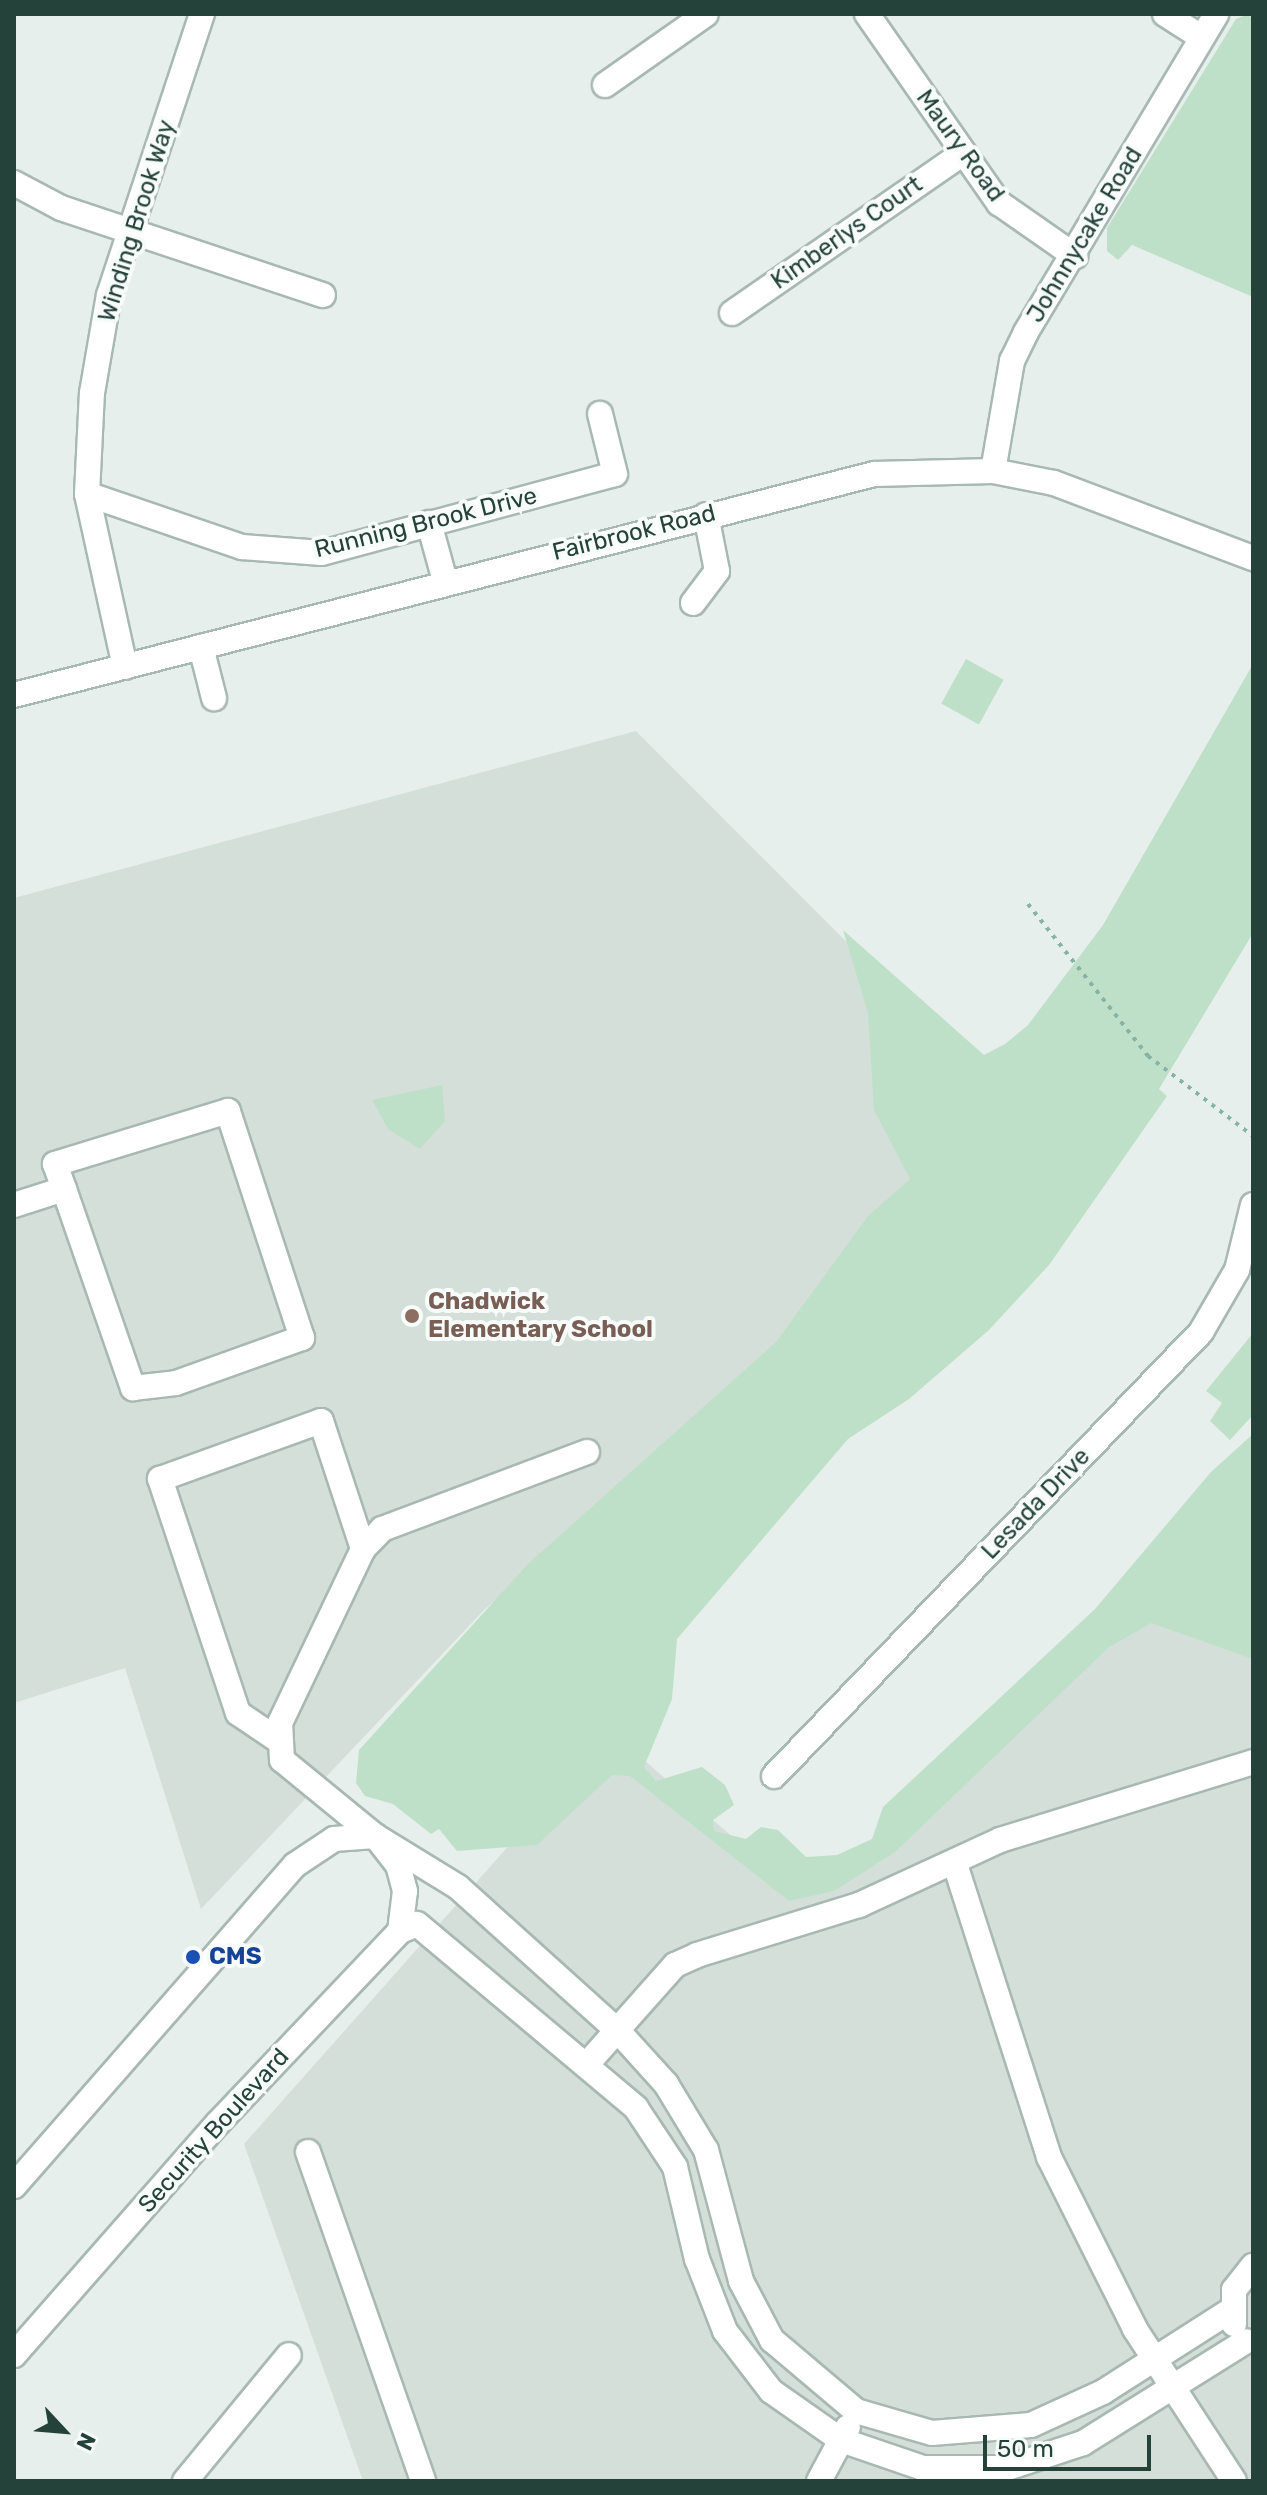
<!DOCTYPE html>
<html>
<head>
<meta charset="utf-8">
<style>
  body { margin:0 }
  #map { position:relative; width:1267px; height:2495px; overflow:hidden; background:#e6efeb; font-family:Rubik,sans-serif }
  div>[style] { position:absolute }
  .built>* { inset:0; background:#d4dfda }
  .green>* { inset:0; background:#bfe0c8; transform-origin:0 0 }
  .path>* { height:4px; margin-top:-2px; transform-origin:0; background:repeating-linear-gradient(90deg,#86b3a5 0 4px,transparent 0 10px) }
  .roads { filter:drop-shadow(2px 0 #a8b8b2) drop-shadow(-2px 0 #a8b8b2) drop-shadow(0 2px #a8b8b2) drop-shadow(0 -2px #a8b8b2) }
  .minor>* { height:24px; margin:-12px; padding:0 12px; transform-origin:12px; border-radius:12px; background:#fff }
  .dots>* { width:22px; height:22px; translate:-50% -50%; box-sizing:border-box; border:4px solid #f7fbf9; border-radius:50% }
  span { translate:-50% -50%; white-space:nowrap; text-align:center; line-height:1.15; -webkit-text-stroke:8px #f7fbf9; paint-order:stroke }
  .street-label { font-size:24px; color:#24423a }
  .education-label { font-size:24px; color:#785e54; font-weight:700 }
  .left { translate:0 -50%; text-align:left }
  .transit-label { font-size:24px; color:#164399; font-weight:700 }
  .frame { position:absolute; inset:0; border:16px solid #24423a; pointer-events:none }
  .north { position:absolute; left:24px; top:2391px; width:80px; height:80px; -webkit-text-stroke:6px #f7fbf9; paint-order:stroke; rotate:116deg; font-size:22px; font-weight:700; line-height:32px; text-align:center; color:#24423a }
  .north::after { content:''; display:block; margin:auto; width:28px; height:36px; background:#24423a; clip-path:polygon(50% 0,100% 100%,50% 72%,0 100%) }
  .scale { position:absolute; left:983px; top:2435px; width:168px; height:36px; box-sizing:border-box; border:4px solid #24423a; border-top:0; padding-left:10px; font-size:24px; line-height:28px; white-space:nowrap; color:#24423a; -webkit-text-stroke:6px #f7fbf9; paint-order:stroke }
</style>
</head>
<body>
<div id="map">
  <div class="built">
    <div style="clip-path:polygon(636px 731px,997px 1093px,751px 1383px,484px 1610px,201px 1909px,125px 1668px,14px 1703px,14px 898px)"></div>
    <div style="clip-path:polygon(1253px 1461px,1253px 2481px,363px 2481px,244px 2144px,599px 1744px,622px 1741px,787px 1884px,866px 1860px)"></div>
  </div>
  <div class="green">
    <div style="clip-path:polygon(1249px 14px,1253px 22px,1253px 297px,1132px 245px,1118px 260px,1107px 251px,1107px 228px,1236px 19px)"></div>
    <div style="left:966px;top:659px;width:43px;height:51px;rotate:29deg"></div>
    <div style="clip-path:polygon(1253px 664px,1253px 933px,1159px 1089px,1167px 1096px,1049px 1265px,989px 1330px,909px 1399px,848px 1439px,677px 1639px,672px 1699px,644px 1767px,656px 1781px,702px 1767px,725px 1785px,734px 1805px,713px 1820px,714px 1831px,746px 1839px,761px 1827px,778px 1830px,806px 1857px,837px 1855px,872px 1839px,883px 1807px,1095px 1609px,1211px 1472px,1253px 1434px,1253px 1659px,1151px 1623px,1108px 1648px,895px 1852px,834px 1891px,789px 1901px,630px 1776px,612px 1775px,537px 1845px,457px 1851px,439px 1829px,431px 1834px,393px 1804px,365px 1796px,356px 1783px,359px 1750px,528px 1564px,776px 1342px,868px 1216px,910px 1179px,874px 1110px,868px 1013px,843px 930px,984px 1055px,1005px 1044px,1028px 1025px,1103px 925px)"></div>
    <div style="clip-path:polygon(442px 1085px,445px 1121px,420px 1149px,388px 1129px,372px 1100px)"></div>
    <div style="clip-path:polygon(1253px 1333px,1253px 1415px,1230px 1440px,1210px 1421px,1222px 1403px,1206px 1391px)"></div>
  </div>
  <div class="path">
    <div style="left:1028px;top:904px;width:194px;rotate:51.7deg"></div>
    <div style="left:1148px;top:1056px;width:132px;rotate:37.3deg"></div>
  </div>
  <div class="roads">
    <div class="minor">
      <div style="left:867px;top:14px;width:231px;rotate:55.1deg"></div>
      <div style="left:999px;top:203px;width:93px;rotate:34.9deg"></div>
      <div style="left:1165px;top:14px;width:43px;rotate:32.6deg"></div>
      <div style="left:605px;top:85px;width:123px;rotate:-35.1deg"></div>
      <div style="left:14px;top:183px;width:53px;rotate:28deg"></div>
      <div style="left:61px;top:208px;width:276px;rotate:18.4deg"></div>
      <div style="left:732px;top:313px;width:280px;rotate:-34.7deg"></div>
      <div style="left:993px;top:471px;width:112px;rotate:-80.2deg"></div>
      <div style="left:1012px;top:361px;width:32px;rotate:-64deg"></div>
      <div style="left:1026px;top:332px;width:370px;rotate:-59.1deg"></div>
      <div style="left:87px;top:494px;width:164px;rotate:18.9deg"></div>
      <div style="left:242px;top:547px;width:80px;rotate:4.3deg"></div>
      <div style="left:322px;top:553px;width:303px;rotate:-15.1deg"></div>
      <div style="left:615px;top:474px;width:62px;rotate:-104deg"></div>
      <div style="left:429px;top:523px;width:60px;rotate:74.6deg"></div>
      <div style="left:693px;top:603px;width:40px;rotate:-53deg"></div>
      <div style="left:717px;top:571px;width:57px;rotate:-101.1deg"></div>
      <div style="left:201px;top:647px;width:53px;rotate:75.7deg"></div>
      <div style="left:125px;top:667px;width:177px;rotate:-102.4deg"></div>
      <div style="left:87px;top:494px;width:101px;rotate:-87.2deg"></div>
      <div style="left:92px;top:393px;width:99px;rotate:-80.2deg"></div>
      <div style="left:109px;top:295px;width:296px;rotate:-71.7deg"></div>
      <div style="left:14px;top:695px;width:888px;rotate:-14.41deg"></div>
      <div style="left:874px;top:474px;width:119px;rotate:-1.4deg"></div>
      <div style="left:993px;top:471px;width:62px;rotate:11.1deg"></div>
      <div style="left:1054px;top:483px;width:213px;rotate:20.7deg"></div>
      <div style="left:14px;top:1205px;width:52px;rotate:-17.7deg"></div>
      <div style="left:64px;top:1189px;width:211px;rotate:70.9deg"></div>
      <div style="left:133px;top:1388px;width:43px;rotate:-6.6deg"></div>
      <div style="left:176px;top:1383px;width:134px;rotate:-19.7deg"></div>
      <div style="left:302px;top:1338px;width:239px;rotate:-108.1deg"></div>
      <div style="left:228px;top:1111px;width:181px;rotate:163deg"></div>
      <div style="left:55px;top:1164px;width:27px;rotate:70deg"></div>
      <div style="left:278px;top:1740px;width:48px;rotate:-146deg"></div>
      <div style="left:238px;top:1713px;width:247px;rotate:-108.4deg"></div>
      <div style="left:160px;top:1479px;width:171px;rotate:-19.8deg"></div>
      <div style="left:321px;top:1421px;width:135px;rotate:71.8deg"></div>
      <div style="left:774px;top:1776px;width:616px;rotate:-46.12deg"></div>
      <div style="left:1201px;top:1332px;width:72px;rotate:-59.9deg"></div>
      <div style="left:1237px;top:1270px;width:67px;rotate:-76.2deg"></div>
      <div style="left:955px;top:1864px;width:308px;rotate:72.2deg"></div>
      <div style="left:1049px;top:2157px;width:192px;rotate:63.4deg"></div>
      <div style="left:1135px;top:2329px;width:181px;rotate:56.9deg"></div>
      <div style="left:400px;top:1931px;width:40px;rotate:-82.9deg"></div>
      <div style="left:405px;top:1891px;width:27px;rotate:-105deg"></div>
      <div style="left:398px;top:1865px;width:37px;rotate:-128deg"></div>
      <div style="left:375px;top:1836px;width:120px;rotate:-140.7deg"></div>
      <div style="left:282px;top:1760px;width:37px;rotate:-93deg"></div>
      <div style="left:280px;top:1723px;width:193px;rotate:-64.5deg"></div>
      <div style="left:363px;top:1549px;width:28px;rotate:-46deg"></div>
      <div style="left:382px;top:1529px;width:219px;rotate:-20.6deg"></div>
      <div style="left:588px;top:2063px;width:131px;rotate:-48.4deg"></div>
      <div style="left:675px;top:1965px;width:24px;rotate:-24deg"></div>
      <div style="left:697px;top:1955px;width:170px;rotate:-17.2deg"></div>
      <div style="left:859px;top:1905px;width:155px;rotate:-24.7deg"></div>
      <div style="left:1000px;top:1840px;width:265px;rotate:-17.1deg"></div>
      <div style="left:308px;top:2152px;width:349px;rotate:70.7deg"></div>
      <div style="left:14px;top:2186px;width:427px;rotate:-48.8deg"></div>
      <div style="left:295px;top:1865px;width:47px;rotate:-33.7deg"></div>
      <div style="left:334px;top:1839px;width:41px;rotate:-4.2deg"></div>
      <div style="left:375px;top:1836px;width:97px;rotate:31.6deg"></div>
      <div style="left:458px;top:1887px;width:215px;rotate:42deg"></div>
      <div style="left:618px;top:2031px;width:72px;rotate:47.8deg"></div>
      <div style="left:666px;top:2084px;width:77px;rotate:58.8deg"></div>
      <div style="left:706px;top:2150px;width:136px;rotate:75deg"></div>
      <div style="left:741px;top:2281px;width:67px;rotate:62.3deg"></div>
      <div style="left:772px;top:2340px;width:110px;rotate:40.2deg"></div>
      <div style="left:856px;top:2411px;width:79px;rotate:16.1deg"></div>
      <div style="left:932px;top:2433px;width:99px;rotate:-4.6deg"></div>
      <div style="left:1031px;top:2425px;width:79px;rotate:-24.6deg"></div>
      <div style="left:1103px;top:2392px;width:152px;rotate:-32.6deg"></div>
      <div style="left:1234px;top:2324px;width:34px;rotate:-90deg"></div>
      <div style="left:1234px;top:2290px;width:31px;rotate:-52deg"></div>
      <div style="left:14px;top:2355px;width:309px;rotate:-48.7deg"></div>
      <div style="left:218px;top:2123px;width:265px;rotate:-46.5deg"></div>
      <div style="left:400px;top:1931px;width:18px;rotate:-22deg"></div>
      <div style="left:417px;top:1924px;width:286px;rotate:40deg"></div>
      <div style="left:636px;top:2108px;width:71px;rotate:56.5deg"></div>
      <div style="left:675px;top:2167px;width:95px;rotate:76.6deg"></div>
      <div style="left:697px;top:2259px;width:77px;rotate:68.7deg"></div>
      <div style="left:725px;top:2331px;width:76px;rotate:52.5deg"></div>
      <div style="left:771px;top:2391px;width:85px;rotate:35deg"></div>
      <div style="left:841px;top:2440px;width:87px;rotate:18.9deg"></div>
      <div style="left:923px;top:2468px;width:84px"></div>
      <div style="left:1007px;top:2468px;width:80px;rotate:-18.2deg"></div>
      <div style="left:1083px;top:2443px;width:192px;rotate:-32deg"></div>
      <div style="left:185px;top:2481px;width:163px;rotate:-50.5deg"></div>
      <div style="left:819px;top:2481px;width:61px;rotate:-61.8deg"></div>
    </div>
  </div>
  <div class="dots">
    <div style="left:412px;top:1316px;background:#8d6e63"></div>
    <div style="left:193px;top:1957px;background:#1a4fb4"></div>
  </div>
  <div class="street-label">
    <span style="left:960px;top:146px;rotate:54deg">Maury Road</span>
    <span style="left:137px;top:221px;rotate:-73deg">Winding Brook Way</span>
    <span style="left:847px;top:233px;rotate:-35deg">Kimberlys Court</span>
    <span style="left:1085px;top:235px;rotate:-59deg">Johnnycake Road</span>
    <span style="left:426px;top:523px;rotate:-14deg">Running Brook Drive</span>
    <span style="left:634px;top:533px;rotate:-14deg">Fairbrook Road</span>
    <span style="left:1036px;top:1504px;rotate:-46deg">Lesada Drive</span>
    <span style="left:214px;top:2131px;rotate:-48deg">Security Boulevard</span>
  </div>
  <div class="education-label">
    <span class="left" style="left:428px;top:1316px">Chadwick<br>Elementary School</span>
  </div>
  <div class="transit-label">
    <span class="left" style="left:209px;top:1957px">CMS</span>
  </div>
  <div class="frame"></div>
  <div class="north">N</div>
  <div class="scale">50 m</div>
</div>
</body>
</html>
